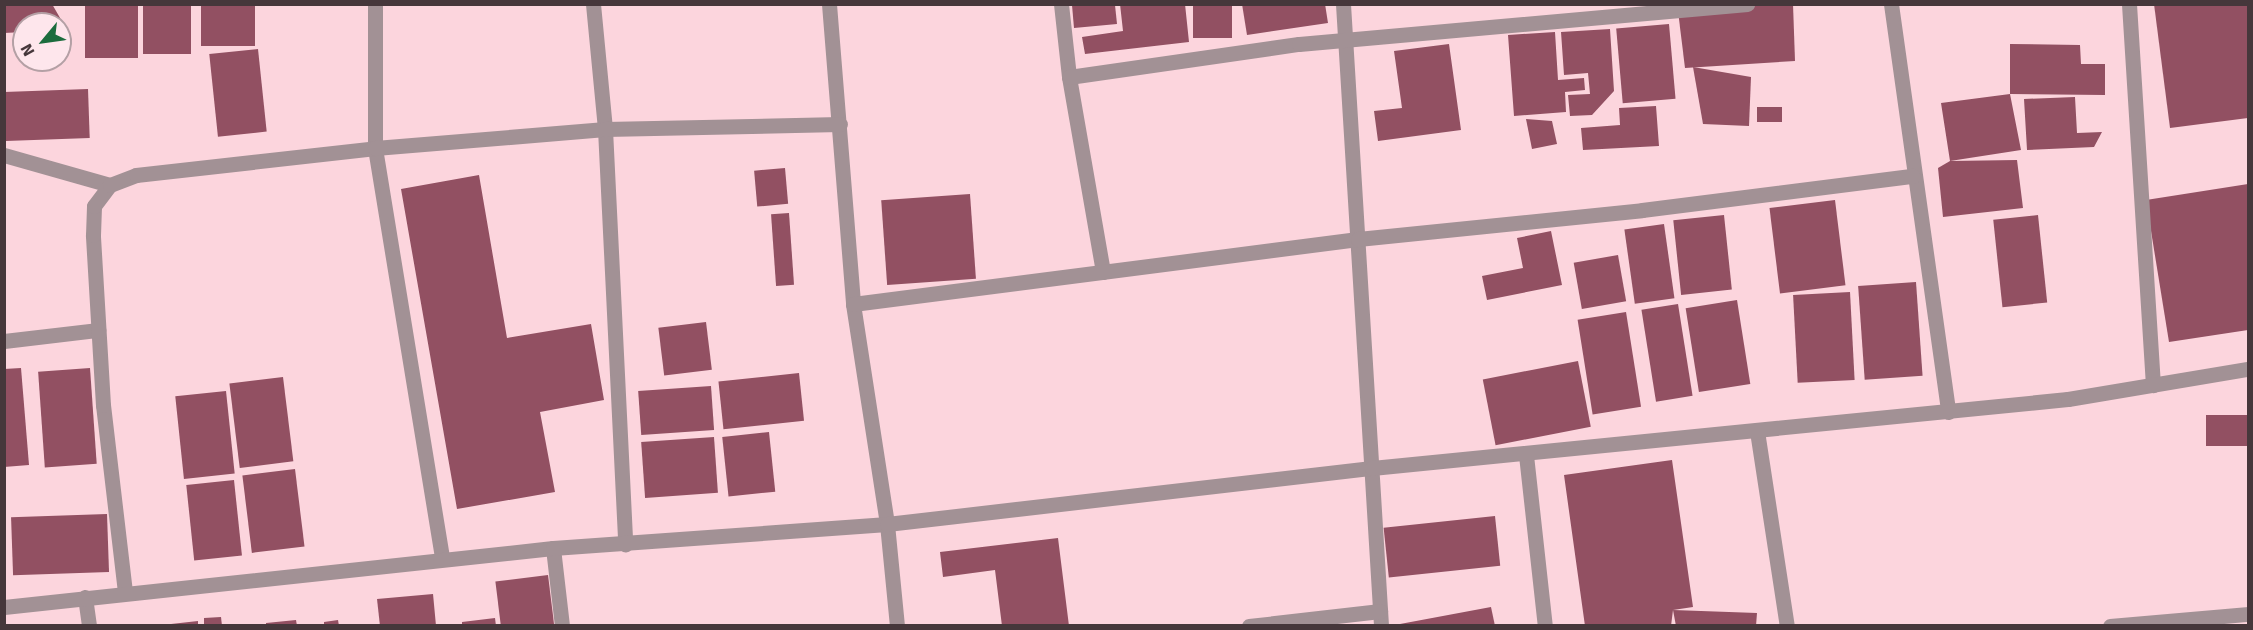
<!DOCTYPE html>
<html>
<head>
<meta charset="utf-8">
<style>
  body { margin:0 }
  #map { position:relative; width:2253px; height:630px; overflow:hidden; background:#fcd5dd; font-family:Signika,sans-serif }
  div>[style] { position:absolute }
  .building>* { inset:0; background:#925062; transform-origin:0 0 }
  .minor>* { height:15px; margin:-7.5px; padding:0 7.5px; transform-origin:7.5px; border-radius:7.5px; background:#a29195 }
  span { translate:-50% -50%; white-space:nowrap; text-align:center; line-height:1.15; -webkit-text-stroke:6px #fee6ec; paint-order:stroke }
  .frame { position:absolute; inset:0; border:6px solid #46373b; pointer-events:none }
  .north { position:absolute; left:12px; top:12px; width:60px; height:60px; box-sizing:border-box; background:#fee6ec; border:2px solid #b4a0a5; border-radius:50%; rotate:241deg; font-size:16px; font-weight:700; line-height:24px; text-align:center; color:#46373b }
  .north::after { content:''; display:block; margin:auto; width:21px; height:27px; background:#1c6c3d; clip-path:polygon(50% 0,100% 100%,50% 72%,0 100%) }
</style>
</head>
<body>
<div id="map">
  <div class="building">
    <div style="clip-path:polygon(4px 4px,52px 4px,67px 30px,60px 30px,60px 24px,24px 24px,24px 32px,4px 33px)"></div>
    <div style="left:85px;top:4px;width:53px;height:54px"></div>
    <div style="left:143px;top:4px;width:48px;height:50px"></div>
    <div style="left:201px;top:4px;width:54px;height:42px"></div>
    <div style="clip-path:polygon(1120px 4px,1185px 4px,1189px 42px,1085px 54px,1082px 37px,1123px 31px)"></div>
    <div style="left:1193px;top:4px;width:39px;height:34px"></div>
    <div style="clip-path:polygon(1242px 4px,1325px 4px,1328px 23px,1247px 35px)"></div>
    <div style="clip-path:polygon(1747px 4px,1793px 4px,1795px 61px,1685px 68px,1678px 11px)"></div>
    <div style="clip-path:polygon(2154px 4px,2248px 4px,2248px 118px,2170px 128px)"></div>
    <div style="clip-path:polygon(1072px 5px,1115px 5px,1117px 24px,1074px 28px)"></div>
    <div style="left:1669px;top:24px;width:75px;height:53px;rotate:85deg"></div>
    <div style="clip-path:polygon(1610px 29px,1614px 91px,1592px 115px,1570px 116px,1568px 95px,1590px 94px,1588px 73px,1564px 75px,1561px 32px)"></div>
    <div style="clip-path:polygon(1555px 32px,1558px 80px,1584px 78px,1585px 90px,1565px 92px,1566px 112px,1514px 116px,1508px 35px)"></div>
    <div style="clip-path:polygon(1449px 44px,1461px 130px,1378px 141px,1374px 111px,1402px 108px,1394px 51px)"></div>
    <div style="clip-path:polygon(2010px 44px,2080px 45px,2081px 64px,2105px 64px,2105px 95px,2010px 94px,2021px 150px,1950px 161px,1941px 103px,2010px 94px)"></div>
    <div style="left:258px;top:49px;width:83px;height:49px;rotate:84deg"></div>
    <div style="clip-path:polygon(1693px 67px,1751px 77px,1749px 126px,1703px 124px)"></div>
    <div style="left:88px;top:89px;width:49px;height:84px;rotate:88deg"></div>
    <div style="clip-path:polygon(2075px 97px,2077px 133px,2102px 132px,2094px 147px,2027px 150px,2024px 99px)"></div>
    <div style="clip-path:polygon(1656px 106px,1659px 146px,1583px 150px,1581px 128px,1620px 125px,1619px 108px)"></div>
    <div style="left:1782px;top:107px;width:15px;height:25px;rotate:90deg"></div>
    <div style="clip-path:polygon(1526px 119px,1552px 121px,1557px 144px,1532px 149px)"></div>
    <div style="clip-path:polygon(2017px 160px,2023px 208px,1943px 217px,1938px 168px,1950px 161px)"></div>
    <div style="left:785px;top:168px;width:36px;height:31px;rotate:85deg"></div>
    <div style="clip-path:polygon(479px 175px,507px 338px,591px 324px,604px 400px,540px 412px,555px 492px,457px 509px,401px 189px)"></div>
    <div style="clip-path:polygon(2248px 184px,2248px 330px,2169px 342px,2146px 200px)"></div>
    <div style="left:970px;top:194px;width:85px;height:89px;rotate:86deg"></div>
    <div style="left:1835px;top:200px;width:86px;height:66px;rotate:83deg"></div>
    <div style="left:789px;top:213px;width:72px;height:18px;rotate:86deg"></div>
    <div style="left:1724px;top:215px;width:75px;height:51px;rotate:84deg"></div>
    <div style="left:2038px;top:215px;width:88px;height:45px;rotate:84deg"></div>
    <div style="left:1664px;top:224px;width:75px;height:40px;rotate:82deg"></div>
    <div style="clip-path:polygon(1551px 231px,1562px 285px,1487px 300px,1482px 276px,1523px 268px,1517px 238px)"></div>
    <div style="left:1618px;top:255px;width:47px;height:45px;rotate:80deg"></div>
    <div style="left:1916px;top:282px;width:94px;height:58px;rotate:86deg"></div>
    <div style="left:1850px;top:292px;width:88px;height:57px;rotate:87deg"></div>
    <div style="left:1737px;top:300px;width:85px;height:52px;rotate:81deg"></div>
    <div style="left:1678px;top:304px;width:93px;height:37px;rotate:81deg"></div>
    <div style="left:1626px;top:312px;width:96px;height:49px;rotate:81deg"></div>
    <div style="left:706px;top:322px;width:48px;height:48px;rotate:83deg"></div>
    <div style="left:1578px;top:361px;width:67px;height:97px;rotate:79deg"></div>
    <div style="clip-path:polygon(21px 368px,29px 465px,4px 467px,4px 369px)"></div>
    <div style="left:90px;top:368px;width:96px;height:52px;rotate:86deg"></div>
    <div style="left:799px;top:373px;width:48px;height:81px;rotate:84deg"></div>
    <div style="left:283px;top:377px;width:85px;height:54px;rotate:83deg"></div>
    <div style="left:711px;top:386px;width:44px;height:73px;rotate:86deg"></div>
    <div style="left:226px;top:391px;width:83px;height:51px;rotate:84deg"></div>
    <div style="left:2248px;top:415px;width:31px;height:42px;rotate:90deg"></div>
    <div style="left:769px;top:432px;width:60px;height:47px;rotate:84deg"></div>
    <div style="left:714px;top:437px;width:56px;height:73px;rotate:86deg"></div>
    <div style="clip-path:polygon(1672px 460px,1693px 607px,1673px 610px,1757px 613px,1756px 626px,1676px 626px,1673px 610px,1671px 626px,1585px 626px,1564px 475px)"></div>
    <div style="left:295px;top:469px;width:78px;height:53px;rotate:83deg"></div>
    <div style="left:234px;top:480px;width:76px;height:48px;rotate:84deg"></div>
    <div style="left:107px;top:514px;width:58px;height:96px;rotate:88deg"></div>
    <div style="left:1495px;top:516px;width:50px;height:112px;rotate:84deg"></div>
    <div style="clip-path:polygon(1058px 538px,1069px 626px,1002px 626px,995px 570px,943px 577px,940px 552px)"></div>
    <div style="left:548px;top:575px;width:51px;height:53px;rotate:83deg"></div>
    <div style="clip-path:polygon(433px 594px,436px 626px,380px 626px,377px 599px)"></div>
    <div style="clip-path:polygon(1491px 607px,1495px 626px,1400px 626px,1400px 624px)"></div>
    <div style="clip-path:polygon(221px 617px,222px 626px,204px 626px,204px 618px)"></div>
    <div style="clip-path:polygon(495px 618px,496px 626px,462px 626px,462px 622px)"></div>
    <div style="clip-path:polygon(296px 620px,297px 626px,266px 626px,266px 623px)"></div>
    <div style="clip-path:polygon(338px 620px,339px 626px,324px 626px,324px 622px)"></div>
    <div style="clip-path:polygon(198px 621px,198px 626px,171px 626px,171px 624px)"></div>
  </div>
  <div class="minor">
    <div style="left:375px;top:4px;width:144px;rotate:90deg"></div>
    <div style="left:375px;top:148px;width:416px;rotate:80.7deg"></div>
    <div style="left:593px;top:4px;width:126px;rotate:84.5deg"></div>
    <div style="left:605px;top:129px;width:416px;rotate:87.2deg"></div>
    <div style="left:829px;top:4px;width:301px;rotate:85.4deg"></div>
    <div style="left:853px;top:304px;width:223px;rotate:81.2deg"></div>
    <div style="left:887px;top:524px;width:102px;rotate:84.4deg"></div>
    <div style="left:1061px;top:4px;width:73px;rotate:83.7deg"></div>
    <div style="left:1069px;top:77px;width:198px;rotate:80.1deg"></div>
    <div style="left:1343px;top:4px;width:623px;rotate:86.5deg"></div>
    <div style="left:1891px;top:4px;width:412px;rotate:82deg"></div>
    <div style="left:2129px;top:4px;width:382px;rotate:86.4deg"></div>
    <div style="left:1069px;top:77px;width:232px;rotate:-8.2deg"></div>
    <div style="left:1299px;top:44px;width:450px;rotate:-5.1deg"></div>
    <div style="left:4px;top:155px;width:110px;rotate:15.8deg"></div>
    <div style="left:853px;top:304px;width:509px;rotate:-7.33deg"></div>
    <div style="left:1358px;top:239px;width:285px;rotate:-5.8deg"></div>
    <div style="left:1642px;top:210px;width:273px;rotate:-7.2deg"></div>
    <div style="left:4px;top:341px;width:95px;rotate:-6.7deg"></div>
    <div style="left:1757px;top:431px;width:197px;rotate:81.3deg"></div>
    <div style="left:1526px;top:455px;width:172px;rotate:83.7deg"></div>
    <div style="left:553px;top:548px;width:79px;rotate:83.4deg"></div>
    <div style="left:125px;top:592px;width:188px;rotate:-96.7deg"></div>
    <div style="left:103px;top:405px;width:170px;rotate:-93.4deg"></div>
    <div style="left:93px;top:235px;width:29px;rotate:-88deg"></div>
    <div style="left:94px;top:206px;width:26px;rotate:-53deg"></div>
    <div style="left:110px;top:185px;width:28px;rotate:-21deg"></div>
    <div style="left:136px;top:175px;width:241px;rotate:-6.4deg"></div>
    <div style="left:375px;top:148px;width:231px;rotate:-4.7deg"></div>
    <div style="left:605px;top:129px;width:235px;rotate:-1.2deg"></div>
    <div style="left:85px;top:597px;width:29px;rotate:82deg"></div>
    <div style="left:4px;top:607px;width:552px;rotate:-6.13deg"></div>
    <div style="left:553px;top:548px;width:335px;rotate:-4.1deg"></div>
    <div style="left:887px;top:524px;width:488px;rotate:-6.6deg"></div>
    <div style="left:1372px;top:468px;width:699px;rotate:-5.66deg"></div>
    <div style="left:2068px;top:399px;width:182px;rotate:-9.5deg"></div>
    <div style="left:1249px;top:626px;width:132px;rotate:-6.5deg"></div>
    <div style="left:2110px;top:626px;width:139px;rotate:-5deg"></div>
  </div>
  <div class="frame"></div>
  <div class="north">N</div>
</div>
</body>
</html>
